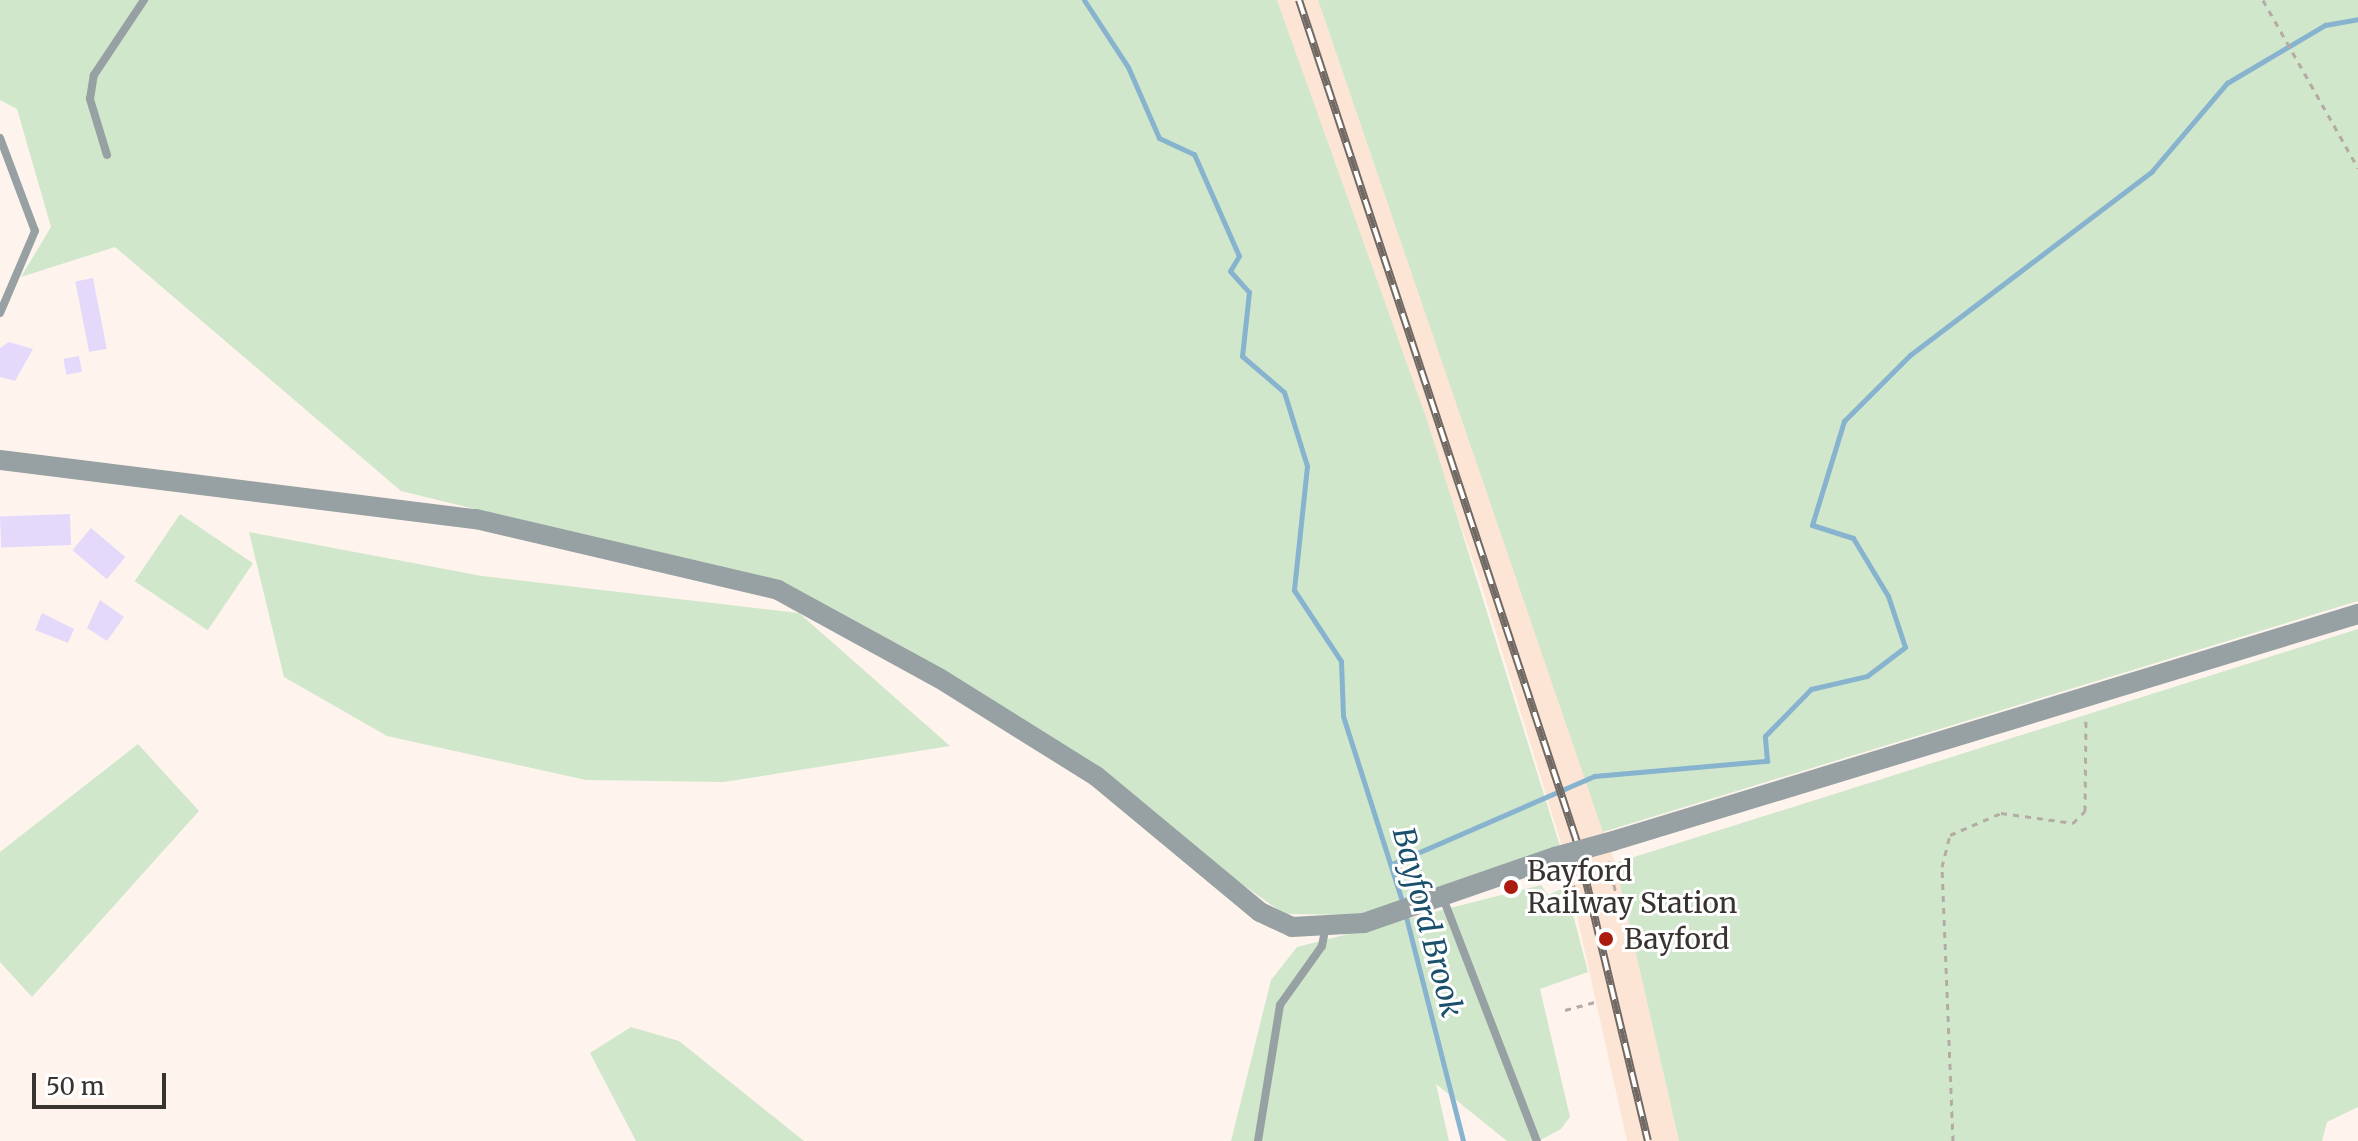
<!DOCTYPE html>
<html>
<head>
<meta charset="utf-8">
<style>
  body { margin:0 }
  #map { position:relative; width:2358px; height:1141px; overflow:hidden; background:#fef4ed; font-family:Merriweather,serif }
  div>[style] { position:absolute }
  .built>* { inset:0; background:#fde5d5 }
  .green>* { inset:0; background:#d0e7cc; transform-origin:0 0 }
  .stream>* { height:5px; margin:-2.5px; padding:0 2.5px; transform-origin:2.5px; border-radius:2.5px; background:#87b3ce }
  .building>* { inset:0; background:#e4d9fb; transform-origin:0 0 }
  .path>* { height:3px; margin-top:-1.5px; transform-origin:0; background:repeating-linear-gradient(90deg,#b4aba5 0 6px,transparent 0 12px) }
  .service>* { height:8px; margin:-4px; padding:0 4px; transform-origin:4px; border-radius:4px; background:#97a0a2 }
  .tertiary>* { height:20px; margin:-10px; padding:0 10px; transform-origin:10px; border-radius:10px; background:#97a0a2 }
  .rail>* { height:8px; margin-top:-4px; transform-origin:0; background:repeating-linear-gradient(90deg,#fff 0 15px,#706964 0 30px); box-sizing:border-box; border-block:2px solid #706964 }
  .tertiary-bridge>* { height:20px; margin:-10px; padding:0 10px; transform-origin:10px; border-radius:10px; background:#97a0a2 }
  .dots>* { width:22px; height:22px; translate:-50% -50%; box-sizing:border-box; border:4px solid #fff; border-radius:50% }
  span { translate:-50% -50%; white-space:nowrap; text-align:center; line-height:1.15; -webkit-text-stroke:6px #fff; paint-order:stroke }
  .poi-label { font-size:28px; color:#39332f }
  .left { translate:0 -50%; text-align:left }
  .water-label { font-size:30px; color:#1a506c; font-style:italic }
  .scale { position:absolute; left:32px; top:1073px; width:134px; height:36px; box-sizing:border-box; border:4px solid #39332f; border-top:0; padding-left:10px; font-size:24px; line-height:28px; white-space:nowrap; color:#39332f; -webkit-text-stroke:6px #fff; paint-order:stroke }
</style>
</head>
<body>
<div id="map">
  <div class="built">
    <div style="clip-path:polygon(1277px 0,1318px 0,1615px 863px,1679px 1141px,1627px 1141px,1560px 840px,1481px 584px)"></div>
  </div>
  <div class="green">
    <div style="clip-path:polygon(0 0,1277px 0,1427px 420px,1560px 846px,1362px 915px,1284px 914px,938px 668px,778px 583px,401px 491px,115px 247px,21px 277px,51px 227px,17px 109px,0 100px)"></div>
    <div style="clip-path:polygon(1318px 0,2358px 0,2358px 601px,1603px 832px)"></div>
    <div style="left:180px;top:514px;width:88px;height:81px;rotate:34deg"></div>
    <div style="clip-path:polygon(249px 532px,482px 576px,799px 613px,950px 746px,724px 782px,586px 780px,387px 736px,284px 677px)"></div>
    <div style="clip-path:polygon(2358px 629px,2358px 1107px,2327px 1122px,2322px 1141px,1679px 1141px,1615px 863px)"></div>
    <div style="clip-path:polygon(138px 744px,199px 811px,32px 997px,0 962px,0 852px)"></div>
    <div style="clip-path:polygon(1541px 885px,1548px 895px,1566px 887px,1588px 972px,1540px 989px,1570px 1117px,1561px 1129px,1539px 1141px,1507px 1141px,1436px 1084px,1449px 1141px,1231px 1141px,1271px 980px,1297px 947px)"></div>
    <div style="clip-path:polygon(631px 1027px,679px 1041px,804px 1141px,636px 1141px,590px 1053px)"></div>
  </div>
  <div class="stream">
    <div style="left:1084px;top:0;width:80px;rotate:56.7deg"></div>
    <div style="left:1128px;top:67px;width:77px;rotate:66.4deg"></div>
    <div style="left:1159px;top:138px;width:38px;rotate:25deg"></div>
    <div style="left:1194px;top:154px;width:111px;rotate:66.2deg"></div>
    <div style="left:1239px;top:256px;width:17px;rotate:121deg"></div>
    <div style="left:1230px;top:271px;width:28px;rotate:48deg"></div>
    <div style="left:1249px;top:292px;width:64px;rotate:96.2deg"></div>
    <div style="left:1242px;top:356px;width:55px;rotate:40.6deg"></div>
    <div style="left:1284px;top:392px;width:77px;rotate:72.7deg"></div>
    <div style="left:1307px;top:466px;width:125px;rotate:96deg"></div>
    <div style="left:1294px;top:590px;width:85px;rotate:56.5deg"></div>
    <div style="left:1341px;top:661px;width:55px;rotate:87.9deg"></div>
    <div style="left:1343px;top:716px;width:197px;rotate:72.3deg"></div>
    <div style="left:1392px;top:864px;width:220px;rotate:-23.5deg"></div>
    <div style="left:1594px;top:776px;width:174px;rotate:-5deg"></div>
    <div style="left:1767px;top:761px;width:25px;rotate:-95deg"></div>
    <div style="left:1765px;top:736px;width:66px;rotate:-45.6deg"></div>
    <div style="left:1811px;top:689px;width:57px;rotate:-13.1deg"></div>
    <div style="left:1867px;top:676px;width:48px;rotate:-37.3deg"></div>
    <div style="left:1905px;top:647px;width:54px;rotate:-108.4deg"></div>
    <div style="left:1888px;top:596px;width:68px;rotate:-121.1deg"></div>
    <div style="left:1853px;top:538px;width:43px;rotate:-162.4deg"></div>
    <div style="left:1812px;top:525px;width:109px;rotate:-72.9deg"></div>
    <div style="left:1844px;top:421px;width:93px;rotate:-45deg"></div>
    <div style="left:1910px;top:355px;width:304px;rotate:-37.2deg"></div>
    <div style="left:2152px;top:171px;width:116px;rotate:-49.6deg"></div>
    <div style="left:2227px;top:83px;width:114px;rotate:-30.6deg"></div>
    <div style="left:2325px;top:25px;width:34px;rotate:-10deg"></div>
    <div style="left:1405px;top:913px;width:235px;rotate:75.7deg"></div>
  </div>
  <div class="building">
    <div style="left:93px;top:278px;width:72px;height:18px;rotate:79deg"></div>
    <div style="clip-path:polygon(9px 342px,33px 349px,15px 381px,0 377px,0 348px)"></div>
    <div style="left:79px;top:356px;width:16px;height:16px;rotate:79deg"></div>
    <div style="left:70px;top:514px;width:31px;height:70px;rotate:88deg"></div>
    <div style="left:91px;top:528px;width:45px;height:29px;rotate:40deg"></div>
    <div style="clip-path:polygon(100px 600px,124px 617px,107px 641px,87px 628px)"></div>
    <div style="clip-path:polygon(42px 613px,74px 629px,68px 643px,35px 630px)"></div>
  </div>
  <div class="path">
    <div style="left:2263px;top:0;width:193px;rotate:60.5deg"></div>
    <div style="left:1608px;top:861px;width:36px;rotate:76deg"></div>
    <div style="left:1569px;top:874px;width:32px;rotate:68deg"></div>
    <div style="left:1565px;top:1010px;width:34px;rotate:-15deg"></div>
    <div style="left:1953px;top:1141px;width:274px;rotate:-92.3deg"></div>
    <div style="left:1942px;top:867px;width:33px;rotate:-76deg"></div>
    <div style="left:1950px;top:835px;width:56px;rotate:-23.3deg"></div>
    <div style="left:2001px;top:813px;width:73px;rotate:7.9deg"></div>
    <div style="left:2073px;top:823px;width:17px;rotate:-45deg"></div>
    <div style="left:2085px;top:811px;width:95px;rotate:-89.4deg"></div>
  </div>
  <div class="service">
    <div style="left:0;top:138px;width:99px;rotate:69.4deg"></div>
    <div style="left:35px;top:231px;width:89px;rotate:113.1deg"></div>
    <div style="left:107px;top:155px;width:59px;rotate:-106.9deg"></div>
    <div style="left:90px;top:99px;width:24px;rotate:-81deg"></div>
    <div style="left:94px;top:75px;width:90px;rotate:-56.3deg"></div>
    <div style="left:1443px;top:898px;width:261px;rotate:68.9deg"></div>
    <div style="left:1258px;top:1141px;width:138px;rotate:-80.8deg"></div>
    <div style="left:1280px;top:1005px;width:72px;rotate:-54.6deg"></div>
    <div style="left:1322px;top:946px;width:16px;rotate:-79deg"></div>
  </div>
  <div class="tertiary">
    <div style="left:0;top:460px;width:480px;rotate:7.1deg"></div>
    <div style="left:476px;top:519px;width:310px;rotate:13.2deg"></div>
    <div style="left:778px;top:590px;width:183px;rotate:28.7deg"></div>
    <div style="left:939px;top:678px;width:185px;rotate:32deg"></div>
    <div style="left:1096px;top:776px;width:213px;rotate:39.7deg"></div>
    <div style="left:1260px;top:912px;width:35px;rotate:25deg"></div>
    <div style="left:1292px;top:927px;width:72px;rotate:-3.2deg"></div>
    <div style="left:1364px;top:923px;width:202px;rotate:-19.1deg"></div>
    <div style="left:1613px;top:841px;width:779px;rotate:-16.95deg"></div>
  </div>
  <div class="rail">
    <div style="left:1299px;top:0;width:884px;rotate:71.73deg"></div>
    <div style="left:1576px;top:839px;width:310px;rotate:76.6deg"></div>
  </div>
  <div class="tertiary-bridge">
    <div style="left:1555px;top:857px;width:60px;rotate:-15.4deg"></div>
  </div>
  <div class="dots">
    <div style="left:1511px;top:887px;background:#ab1b0f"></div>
    <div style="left:1606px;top:939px;background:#ab1b0f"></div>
  </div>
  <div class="poi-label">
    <span class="left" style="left:1527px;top:887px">Bayford<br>Railway Station</span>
    <span class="left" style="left:1624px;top:939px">Bayford</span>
  </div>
  <div class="water-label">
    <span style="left:1428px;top:922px;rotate:75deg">Bayford Brook</span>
  </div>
  <div class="scale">50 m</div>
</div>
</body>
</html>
